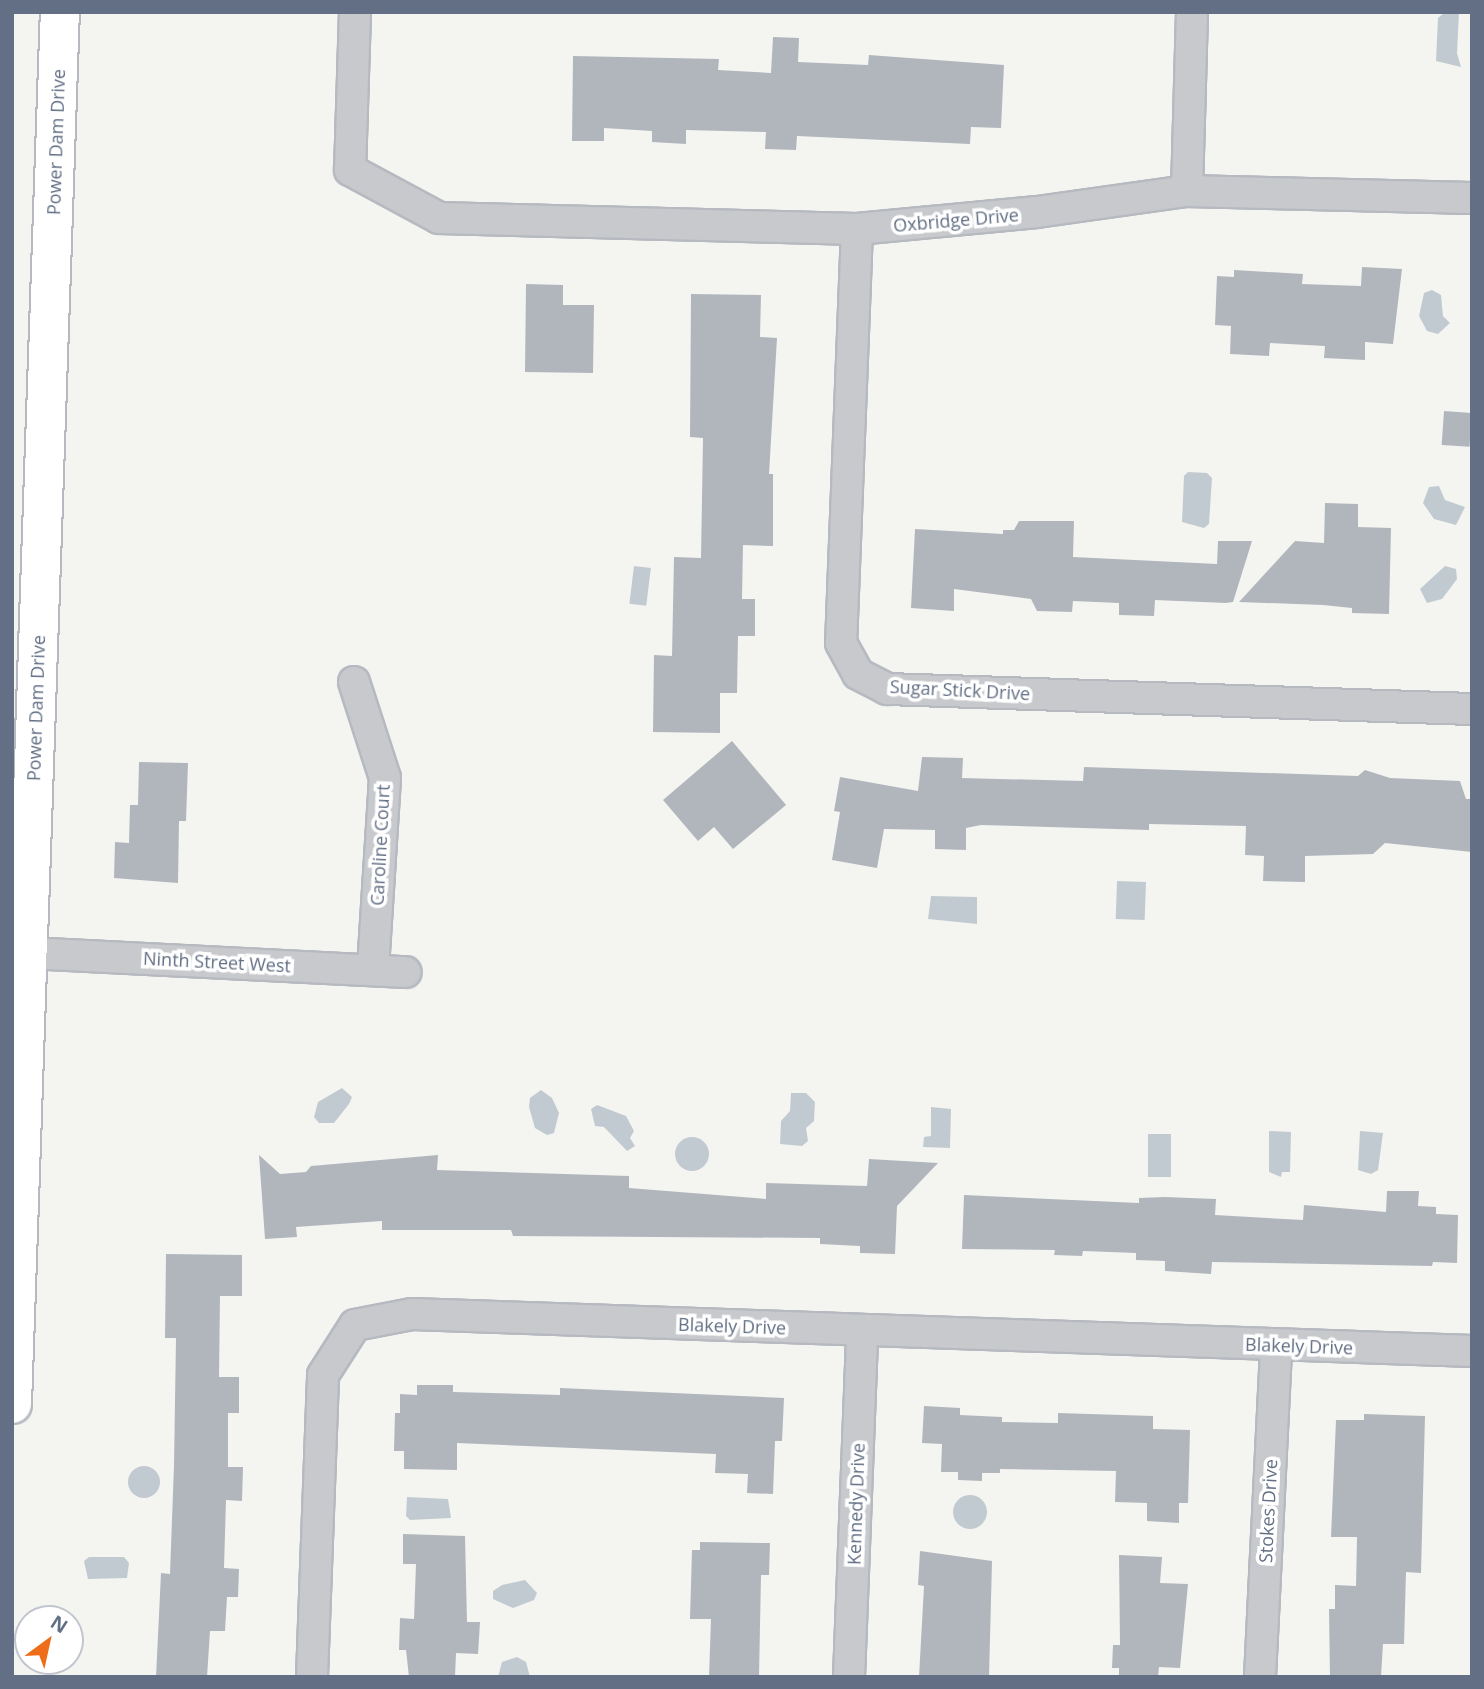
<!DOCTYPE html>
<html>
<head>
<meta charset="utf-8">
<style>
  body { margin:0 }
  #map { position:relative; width:1484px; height:1689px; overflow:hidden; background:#f4f5f1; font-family:"Open Sans",sans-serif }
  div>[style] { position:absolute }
  .water>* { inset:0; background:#c2cad1; transform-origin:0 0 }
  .round { border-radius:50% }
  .building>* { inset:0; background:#b1b6bd; transform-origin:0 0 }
  .roads { filter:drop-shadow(2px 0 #b6bac0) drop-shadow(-2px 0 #b6bac0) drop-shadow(0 2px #b6bac0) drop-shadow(0 -2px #b6bac0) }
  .street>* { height:30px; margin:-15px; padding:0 15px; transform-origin:15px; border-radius:15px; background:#c7c9cd }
  .secondary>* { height:38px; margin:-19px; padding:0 19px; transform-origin:19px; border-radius:19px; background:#fff }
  span { translate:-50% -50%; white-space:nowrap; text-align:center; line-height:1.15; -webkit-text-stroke:7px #fff; paint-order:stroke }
  .street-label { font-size:18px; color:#626f84 }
  .frame { position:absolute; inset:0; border:14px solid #626f84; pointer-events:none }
  .north { position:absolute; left:14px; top:1605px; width:70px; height:70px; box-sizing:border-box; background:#fff; border:2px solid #c0c5ce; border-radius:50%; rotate:33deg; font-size:19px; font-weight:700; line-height:28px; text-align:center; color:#626f84 }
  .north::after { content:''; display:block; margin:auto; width:24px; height:32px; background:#ed6d19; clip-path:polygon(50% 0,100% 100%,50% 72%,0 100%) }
</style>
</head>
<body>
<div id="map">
  <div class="water">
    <div style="clip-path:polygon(1445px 12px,1459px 12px,1457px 53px,1461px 67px,1436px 61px,1438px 18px)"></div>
    <div style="clip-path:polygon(1432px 290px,1441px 295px,1443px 316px,1450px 323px,1438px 334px,1427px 331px,1419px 316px,1424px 293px)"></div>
    <div style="clip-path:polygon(1188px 472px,1207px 473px,1212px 478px,1209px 524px,1204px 528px,1182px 522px,1184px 476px)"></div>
    <div style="clip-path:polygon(1439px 486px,1445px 500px,1465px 507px,1456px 525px,1434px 519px,1423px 503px,1429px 487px)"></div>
    <div style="left:634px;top:566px;width:17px;height:38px;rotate:7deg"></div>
    <div style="clip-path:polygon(1445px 566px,1456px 569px,1457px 579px,1442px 599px,1427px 603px,1420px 589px)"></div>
    <div style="left:1117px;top:881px;width:29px;height:38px;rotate:2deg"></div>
    <div style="clip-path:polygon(931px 896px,977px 897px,977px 924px,928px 919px)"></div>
    <div style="clip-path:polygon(342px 1088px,352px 1097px,349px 1104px,334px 1123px,319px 1123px,314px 1117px,318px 1102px)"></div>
    <div style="clip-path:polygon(541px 1090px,552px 1098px,559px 1113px,554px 1133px,547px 1135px,535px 1128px,529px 1107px,530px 1098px)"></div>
    <div style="clip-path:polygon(791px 1093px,806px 1093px,815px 1102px,814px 1121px,806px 1128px,808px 1141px,802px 1146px,780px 1144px,781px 1121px,790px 1111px)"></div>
    <div style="clip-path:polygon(597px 1105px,626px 1116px,634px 1131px,630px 1138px,635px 1146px,627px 1151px,604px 1127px,595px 1126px,591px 1109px)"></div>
    <div style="clip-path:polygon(931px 1107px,951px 1109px,950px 1148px,923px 1147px,924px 1137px,931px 1136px)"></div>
    <div style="clip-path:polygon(1269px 1131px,1291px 1132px,1290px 1172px,1282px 1172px,1281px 1177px,1269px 1172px)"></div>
    <div style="clip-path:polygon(1360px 1131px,1383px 1133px,1378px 1170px,1371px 1174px,1358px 1170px)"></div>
    <div style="left:1148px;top:1134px;width:23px;height:43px"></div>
    <div class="round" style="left:675px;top:1137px;width:34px;height:34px"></div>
    <div class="round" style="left:128px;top:1466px;width:32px;height:32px"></div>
    <div class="round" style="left:953px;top:1495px;width:34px;height:34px"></div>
    <div style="clip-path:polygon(407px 1497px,448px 1499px,451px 1518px,410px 1520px,406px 1516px)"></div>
    <div style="clip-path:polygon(89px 1557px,124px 1557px,129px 1563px,127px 1578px,88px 1579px,84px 1561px)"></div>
    <div style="clip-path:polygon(525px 1580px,537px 1593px,534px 1600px,513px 1608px,493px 1599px,493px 1591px,502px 1585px)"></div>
    <div style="clip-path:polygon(517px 1657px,526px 1662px,530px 1677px,498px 1677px,502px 1662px)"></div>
  </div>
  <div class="building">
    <div style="clip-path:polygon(773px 37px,799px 38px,798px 62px,868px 65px,869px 55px,1004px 65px,1001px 128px,971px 127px,970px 144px,797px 136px,796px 150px,765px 149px,766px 132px,686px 130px,686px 144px,652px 142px,652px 131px,604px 128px,604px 141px,572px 141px,573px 56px,719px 59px,718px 70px,771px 73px)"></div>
    <div style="clip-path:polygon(1362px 267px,1402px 269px,1393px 344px,1365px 342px,1365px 360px,1324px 358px,1325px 346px,1270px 343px,1269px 356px,1230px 354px,1231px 326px,1215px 325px,1217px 276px,1234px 277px,1234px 270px,1303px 274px,1302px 284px,1361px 286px)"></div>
    <div style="clip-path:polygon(526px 284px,563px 285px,563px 305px,594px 305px,593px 373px,525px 372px)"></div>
    <div style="clip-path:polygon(691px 294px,761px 295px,760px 337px,777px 338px,769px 474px,773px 474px,773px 546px,743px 545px,742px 599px,755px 599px,755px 636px,738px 636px,737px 693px,720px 693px,720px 733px,653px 732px,654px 655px,672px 656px,674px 557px,701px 558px,703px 438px,690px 437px)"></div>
    <div style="left:1444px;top:411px;width:28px;height:34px;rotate:4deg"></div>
    <div style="clip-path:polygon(1325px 503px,1358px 504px,1358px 527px,1391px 528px,1389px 614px,1352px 613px,1352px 608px,1323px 605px,1239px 602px,1295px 541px,1324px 543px)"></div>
    <div style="clip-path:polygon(1019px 521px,1074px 521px,1073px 557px,1217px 564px,1218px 541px,1252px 541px,1233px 602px,1226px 603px,1155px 600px,1154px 616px,1119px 615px,1119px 603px,1073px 601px,1072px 612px,1037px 611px,1031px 599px,954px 589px,954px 611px,911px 608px,915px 529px,1003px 534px,1003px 530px,1014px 530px)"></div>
    <div style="clip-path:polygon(732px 741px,786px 805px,733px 849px,714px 827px,698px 841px,663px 800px)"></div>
    <div style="clip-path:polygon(922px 757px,963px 758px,962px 778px,1083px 781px,1084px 767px,1358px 776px,1365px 770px,1390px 778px,1460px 781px,1466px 799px,1472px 799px,1472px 852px,1385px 843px,1373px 854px,1305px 856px,1305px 882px,1263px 881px,1264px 856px,1245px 855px,1246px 826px,1149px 824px,1149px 830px,981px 825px,966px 828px,966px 850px,935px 849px,935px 830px,884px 829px,877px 868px,832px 860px,840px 812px,834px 811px,840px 777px,918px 791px)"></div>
    <div style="clip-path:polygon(139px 762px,188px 763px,186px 821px,179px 821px,178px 883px,114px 878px,115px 842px,129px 843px,130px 805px,138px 805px)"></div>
    <div style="clip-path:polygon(259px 1155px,280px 1174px,306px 1172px,311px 1166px,438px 1155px,437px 1170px,629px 1176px,629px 1188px,766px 1199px,766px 1183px,867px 1186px,869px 1159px,938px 1163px,897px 1206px,895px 1254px,860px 1253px,860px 1246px,820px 1244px,820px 1238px,513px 1236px,511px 1230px,382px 1230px,382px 1221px,296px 1227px,297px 1237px,265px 1239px)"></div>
    <div style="clip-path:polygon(1387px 1191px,1419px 1191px,1418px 1206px,1436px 1207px,1436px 1214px,1458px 1215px,1457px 1263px,1433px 1262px,1432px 1266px,1212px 1262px,1211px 1274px,1165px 1271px,1165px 1261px,1136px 1260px,1136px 1253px,1083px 1251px,1082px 1256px,1054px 1255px,1055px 1250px,962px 1249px,964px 1195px,1139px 1203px,1139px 1198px,1165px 1197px,1216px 1199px,1215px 1215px,1303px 1220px,1304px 1205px,1386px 1212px)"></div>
    <div style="clip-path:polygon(166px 1254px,242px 1255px,242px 1296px,220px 1296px,219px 1377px,239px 1377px,239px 1413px,228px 1413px,228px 1467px,243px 1467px,242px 1501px,226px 1500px,224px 1568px,239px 1569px,238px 1597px,227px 1597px,225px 1631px,210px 1631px,207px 1677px,156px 1677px,161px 1573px,170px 1574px,174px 1465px,176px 1338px,165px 1338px)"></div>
    <div style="clip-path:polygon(417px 1385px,453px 1385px,453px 1392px,560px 1395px,560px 1388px,784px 1398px,782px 1441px,775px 1441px,773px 1494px,747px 1493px,748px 1474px,715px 1473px,716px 1454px,457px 1443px,457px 1470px,404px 1469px,404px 1451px,394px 1451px,395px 1413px,400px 1413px,400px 1394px,417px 1395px)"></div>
    <div style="clip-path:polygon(924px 1406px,960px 1408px,960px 1415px,1002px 1417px,1002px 1422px,1058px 1423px,1058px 1413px,1153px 1416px,1153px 1429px,1190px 1430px,1188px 1503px,1179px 1503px,1179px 1523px,1147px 1521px,1147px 1503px,1115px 1502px,1116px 1471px,1000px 1469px,1000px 1473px,982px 1473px,982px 1481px,958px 1480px,958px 1472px,941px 1472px,942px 1444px,922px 1443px)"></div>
    <div style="clip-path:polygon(1364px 1414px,1425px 1416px,1421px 1573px,1406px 1572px,1404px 1644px,1383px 1644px,1381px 1677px,1330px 1677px,1329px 1609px,1335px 1609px,1335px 1585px,1356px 1586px,1357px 1537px,1331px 1537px,1336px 1420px,1364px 1420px)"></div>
    <div style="clip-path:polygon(403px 1534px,465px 1536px,467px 1622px,480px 1622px,478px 1654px,456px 1653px,455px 1677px,409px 1677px,406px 1650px,399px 1650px,400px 1618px,414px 1619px,416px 1564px,403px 1564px)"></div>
    <div style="clip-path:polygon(700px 1542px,770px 1543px,769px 1575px,761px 1575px,759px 1677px,709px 1677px,711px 1619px,690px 1619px,692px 1550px,700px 1550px)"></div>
    <div style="clip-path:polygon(920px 1551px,992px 1561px,989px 1677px,919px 1677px,924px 1586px,918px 1585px)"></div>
    <div style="clip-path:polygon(1119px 1555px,1162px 1557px,1160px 1583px,1188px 1584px,1180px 1668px,1159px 1667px,1158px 1677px,1119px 1677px,1119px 1668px,1112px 1668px,1113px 1645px,1120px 1645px)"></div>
  </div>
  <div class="roads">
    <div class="street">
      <div style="left:355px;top:12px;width:158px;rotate:91.8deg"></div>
      <div style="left:350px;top:170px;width:101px;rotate:28.3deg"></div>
      <div style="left:439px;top:218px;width:418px;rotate:1.5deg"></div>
      <div style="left:857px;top:229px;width:181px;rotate:-5.4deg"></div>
      <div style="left:1037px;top:212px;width:151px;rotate:-8deg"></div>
      <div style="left:1187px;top:191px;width:285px;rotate:1.4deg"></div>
      <div style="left:1187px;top:191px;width:179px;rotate:-88.4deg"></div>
      <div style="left:857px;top:229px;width:414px;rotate:92.2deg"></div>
      <div style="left:841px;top:643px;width:35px;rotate:61deg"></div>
      <div style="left:858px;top:674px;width:33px;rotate:27deg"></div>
      <div style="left:887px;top:689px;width:585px;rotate:1.96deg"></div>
      <div style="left:354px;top:682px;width:101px;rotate:72.1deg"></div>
      <div style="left:385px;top:778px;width:192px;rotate:93.6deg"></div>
      <div style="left:28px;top:953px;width:378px;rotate:2.9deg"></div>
      <div style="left:312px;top:1677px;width:302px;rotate:-87.9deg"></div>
      <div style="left:323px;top:1375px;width:59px;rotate:-57.4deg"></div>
      <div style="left:355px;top:1325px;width:58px;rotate:-10.9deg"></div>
      <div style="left:412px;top:1314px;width:1061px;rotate:2deg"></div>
      <div style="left:849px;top:1677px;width:346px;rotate:-87.8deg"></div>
      <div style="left:1260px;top:1677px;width:332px;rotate:-87.2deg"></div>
    </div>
    <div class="secondary">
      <div style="left:12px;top:1404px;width:1393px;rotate:-88.03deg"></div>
    </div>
  </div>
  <div class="street-label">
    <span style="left:56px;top:142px;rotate:-88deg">Power Dam Drive</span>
    <span style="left:956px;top:220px;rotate:-5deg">Oxbridge Drive</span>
    <span style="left:960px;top:690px;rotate:3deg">Sugar Stick Drive</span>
    <span style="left:36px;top:708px;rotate:-88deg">Power Dam Drive</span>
    <span style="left:380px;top:845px;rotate:-87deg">Caroline Court</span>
    <span style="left:217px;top:962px;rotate:3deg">Ninth Street West</span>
    <span style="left:732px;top:1326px;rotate:2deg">Blakely Drive</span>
    <span style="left:1299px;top:1346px;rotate:2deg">Blakely Drive</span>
    <span style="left:856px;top:1504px;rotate:-88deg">Kennedy Drive</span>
    <span style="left:1268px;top:1511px;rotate:-87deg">Stokes Drive</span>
  </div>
  <div class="frame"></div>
  <div class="north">N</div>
</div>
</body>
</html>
